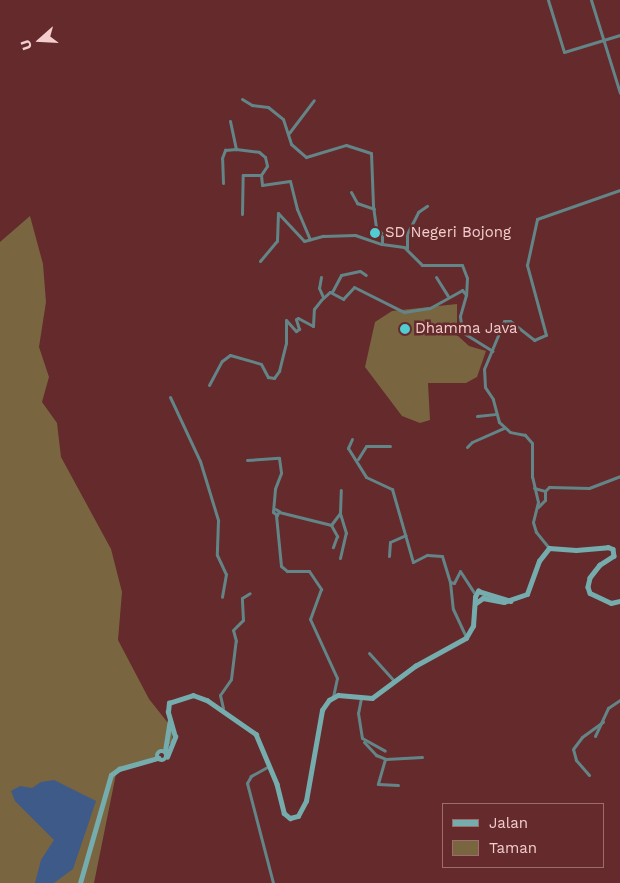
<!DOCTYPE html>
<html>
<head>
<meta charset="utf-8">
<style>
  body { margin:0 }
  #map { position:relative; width:620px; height:883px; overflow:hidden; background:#642a2c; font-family:"Work Sans",sans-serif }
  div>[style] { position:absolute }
  .green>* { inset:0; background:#7a6541 }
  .water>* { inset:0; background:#3d5a88 }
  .minor>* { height:3px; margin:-1.5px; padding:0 1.5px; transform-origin:1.5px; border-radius:1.5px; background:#638587 }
  .secondary>* { height:4.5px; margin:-2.25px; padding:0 2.25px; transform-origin:2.25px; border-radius:2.25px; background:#75acae }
  .secondary>.ring { margin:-2.25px; padding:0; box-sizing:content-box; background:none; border:4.5px solid #75acae; border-radius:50% }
  .dots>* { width:14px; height:14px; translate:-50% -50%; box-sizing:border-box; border:2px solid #642a2c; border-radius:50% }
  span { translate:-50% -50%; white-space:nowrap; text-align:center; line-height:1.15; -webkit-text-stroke:5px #642a2c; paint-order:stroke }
  .poi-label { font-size:15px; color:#f3cecd }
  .left { translate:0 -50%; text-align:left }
  .legend { position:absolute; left:442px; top:803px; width:162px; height:65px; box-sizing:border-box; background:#642a2c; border:1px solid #9d6c6c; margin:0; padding:6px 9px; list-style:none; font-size:15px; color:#f3cecd }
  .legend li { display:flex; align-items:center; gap:10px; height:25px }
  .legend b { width:25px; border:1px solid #9d6c6c }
  .north { position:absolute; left:15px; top:15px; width:50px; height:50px; -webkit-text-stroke:4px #642a2c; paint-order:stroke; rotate:251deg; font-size:14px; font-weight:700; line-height:20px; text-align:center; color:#f3cecd }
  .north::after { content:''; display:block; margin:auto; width:18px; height:22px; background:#f3cecd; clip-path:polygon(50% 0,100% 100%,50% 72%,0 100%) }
</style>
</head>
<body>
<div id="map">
  <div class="green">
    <div style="clip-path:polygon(30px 216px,43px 264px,46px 302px,39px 347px,49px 377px,42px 402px,57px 423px,61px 457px,111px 549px,122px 592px,118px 640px,149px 699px,172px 728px,172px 742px,155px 757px,117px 769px,94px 883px,0 883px,0 242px)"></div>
    <div style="clip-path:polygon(457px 304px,457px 335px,469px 346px,486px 351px,477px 377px,466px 383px,428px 383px,430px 420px,420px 423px,402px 416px,365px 367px,375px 322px,392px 311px)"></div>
  </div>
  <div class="water">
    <div style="clip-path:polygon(54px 780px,96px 801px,73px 869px,54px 883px,35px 883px,41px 860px,54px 840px,15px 801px,11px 791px,20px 786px,32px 788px,41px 782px)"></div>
  </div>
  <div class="minor">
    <div style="left:548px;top:0;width:54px;rotate:72.9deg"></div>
    <div style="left:564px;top:52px;width:59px;rotate:-16.9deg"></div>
    <div style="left:591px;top:0;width:97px;rotate:72.7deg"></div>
    <div style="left:242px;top:99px;width:12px;rotate:31deg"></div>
    <div style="left:252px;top:105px;width:16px;rotate:7deg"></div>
    <div style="left:268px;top:107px;width:19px;rotate:39deg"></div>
    <div style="left:283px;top:119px;width:26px;rotate:72deg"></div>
    <div style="left:291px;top:144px;width:20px;rotate:41deg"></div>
    <div style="left:306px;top:157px;width:42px;rotate:-16.7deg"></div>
    <div style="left:346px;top:145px;width:26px;rotate:18deg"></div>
    <div style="left:371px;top:153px;width:53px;rotate:87.8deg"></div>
    <div style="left:373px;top:206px;width:21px;rotate:82deg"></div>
    <div style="left:376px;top:227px;width:9px;rotate:49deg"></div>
    <div style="left:382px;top:234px;width:10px;rotate:90deg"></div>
    <div style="left:382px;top:244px;width:22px;rotate:8deg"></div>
    <div style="left:404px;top:247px;width:25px;rotate:45deg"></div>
    <div style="left:422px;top:265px;width:40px"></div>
    <div style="left:462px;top:265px;width:14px;rotate:69deg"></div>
    <div style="left:467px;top:278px;width:17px;rotate:93deg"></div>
    <div style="left:230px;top:121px;width:29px;rotate:78deg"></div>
    <div style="left:236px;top:149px;width:23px;rotate:7deg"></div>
    <div style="left:259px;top:152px;width:8px;rotate:40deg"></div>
    <div style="left:265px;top:157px;width:9px;rotate:77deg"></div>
    <div style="left:267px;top:166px;width:11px;rotate:124deg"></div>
    <div style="left:261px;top:175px;width:10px;rotate:84deg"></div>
    <div style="left:262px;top:185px;width:28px;rotate:-8deg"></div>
    <div style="left:290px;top:181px;width:29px;rotate:76deg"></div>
    <div style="left:297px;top:209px;width:33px;rotate:67deg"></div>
    <div style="left:289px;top:133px;width:41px;rotate:-52.9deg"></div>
    <div style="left:223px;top:183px;width:25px;rotate:-92deg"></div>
    <div style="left:222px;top:158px;width:9px;rotate:-69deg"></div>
    <div style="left:225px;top:150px;width:11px;rotate:-5deg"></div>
    <div style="left:351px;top:192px;width:13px;rotate:61deg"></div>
    <div style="left:357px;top:203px;width:18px;rotate:19deg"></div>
    <div style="left:242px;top:214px;width:39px;rotate:-89deg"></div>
    <div style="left:243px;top:175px;width:18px"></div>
    <div style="left:407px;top:248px;width:14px;rotate:-90deg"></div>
    <div style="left:407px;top:234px;width:25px;rotate:-63deg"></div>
    <div style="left:418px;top:212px;width:11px;rotate:-34deg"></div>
    <div style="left:260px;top:261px;width:26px;rotate:-50deg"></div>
    <div style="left:277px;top:241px;width:28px;rotate:-88deg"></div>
    <div style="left:278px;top:213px;width:38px;rotate:47deg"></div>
    <div style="left:304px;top:241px;width:20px;rotate:-15deg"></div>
    <div style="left:323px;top:236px;width:32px;rotate:-2deg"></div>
    <div style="left:355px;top:235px;width:28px;rotate:19deg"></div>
    <div style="left:321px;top:277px;width:11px;rotate:100deg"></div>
    <div style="left:319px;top:288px;width:10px;rotate:66deg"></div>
    <div style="left:436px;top:277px;width:22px;rotate:58deg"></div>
    <div style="left:332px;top:292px;width:19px;rotate:-62deg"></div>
    <div style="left:341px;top:275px;width:19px;rotate:-12deg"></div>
    <div style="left:360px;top:271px;width:7px;rotate:34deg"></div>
    <div style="left:209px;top:385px;width:27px;rotate:-62deg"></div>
    <div style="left:222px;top:361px;width:10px;rotate:-37deg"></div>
    <div style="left:230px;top:355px;width:32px;rotate:16deg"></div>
    <div style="left:261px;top:364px;width:15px;rotate:62deg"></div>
    <div style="left:268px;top:377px;width:6px;rotate:9deg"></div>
    <div style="left:274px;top:378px;width:9px;rotate:-54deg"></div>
    <div style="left:279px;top:371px;width:29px;rotate:-76deg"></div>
    <div style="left:286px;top:343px;width:23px;rotate:-90deg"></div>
    <div style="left:286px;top:320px;width:15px;rotate:48deg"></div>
    <div style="left:296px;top:331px;width:4px;rotate:-34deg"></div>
    <div style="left:299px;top:329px;width:10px;rotate:-107deg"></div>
    <div style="left:296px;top:319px;width:2px;rotate:-27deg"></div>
    <div style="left:298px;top:318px;width:17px;rotate:28deg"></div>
    <div style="left:313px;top:326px;width:17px;rotate:-87deg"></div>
    <div style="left:314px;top:309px;width:11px;rotate:-52deg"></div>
    <div style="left:321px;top:300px;width:12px;rotate:-42deg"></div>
    <div style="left:330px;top:292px;width:15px;rotate:28deg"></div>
    <div style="left:343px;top:299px;width:16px;rotate:-47deg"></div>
    <div style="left:354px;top:287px;width:56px;rotate:26.6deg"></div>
    <div style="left:404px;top:312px;width:26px;rotate:-9deg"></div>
    <div style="left:430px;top:308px;width:37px;rotate:-29deg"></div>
    <div style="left:462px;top:290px;width:6px;rotate:51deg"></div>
    <div style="left:466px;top:295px;width:22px;rotate:106deg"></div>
    <div style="left:460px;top:316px;width:16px;rotate:83deg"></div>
    <div style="left:462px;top:332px;width:36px;rotate:32deg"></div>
    <div style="left:170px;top:397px;width:71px;rotate:64.9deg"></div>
    <div style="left:200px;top:461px;width:62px;rotate:73deg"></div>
    <div style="left:218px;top:520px;width:35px;rotate:92deg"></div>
    <div style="left:217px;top:555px;width:21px;rotate:65deg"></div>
    <div style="left:226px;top:574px;width:23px;rotate:100deg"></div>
    <div style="left:477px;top:416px;width:18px;rotate:-6deg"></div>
    <div style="left:352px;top:439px;width:10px;rotate:114deg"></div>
    <div style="left:348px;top:448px;width:34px;rotate:58deg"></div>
    <div style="left:366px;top:477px;width:29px;rotate:25deg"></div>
    <div style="left:392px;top:489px;width:76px;rotate:74deg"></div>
    <div style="left:413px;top:562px;width:16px;rotate:-27deg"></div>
    <div style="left:427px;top:555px;width:15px;rotate:4deg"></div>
    <div style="left:442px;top:556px;width:27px;rotate:73deg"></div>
    <div style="left:450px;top:582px;width:4px;rotate:14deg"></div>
    <div style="left:454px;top:583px;width:13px;rotate:-63deg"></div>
    <div style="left:460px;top:571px;width:27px;rotate:57deg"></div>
    <div style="left:467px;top:447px;width:7px;rotate:-45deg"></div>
    <div style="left:472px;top:442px;width:35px;rotate:-24deg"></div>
    <div style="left:358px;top:459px;width:15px;rotate:-58deg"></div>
    <div style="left:366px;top:446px;width:24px"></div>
    <div style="left:247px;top:460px;width:32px;rotate:-4deg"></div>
    <div style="left:279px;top:458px;width:15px;rotate:82deg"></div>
    <div style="left:281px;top:473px;width:17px;rotate:111deg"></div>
    <div style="left:275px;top:489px;width:23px;rotate:95deg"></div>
    <div style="left:273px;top:512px;width:5px;rotate:37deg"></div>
    <div style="left:277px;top:515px;width:4px;rotate:-63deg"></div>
    <div style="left:279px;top:511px;width:4px;rotate:-153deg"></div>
    <div style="left:534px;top:488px;width:11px;rotate:15deg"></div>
    <div style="left:545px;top:491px;width:9px;rotate:90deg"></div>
    <div style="left:545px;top:500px;width:10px;rotate:135deg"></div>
    <div style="left:545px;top:491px;width:6px;rotate:-45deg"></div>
    <div style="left:549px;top:487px;width:40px;rotate:1.4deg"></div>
    <div style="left:589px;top:488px;width:33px;rotate:-21deg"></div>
    <div style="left:279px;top:512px;width:54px;rotate:14deg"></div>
    <div style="left:331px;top:525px;width:13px;rotate:61deg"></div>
    <div style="left:337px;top:536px;width:12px;rotate:110deg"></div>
    <div style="left:276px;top:515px;width:51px;rotate:84.4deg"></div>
    <div style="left:281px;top:566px;width:8px;rotate:40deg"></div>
    <div style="left:287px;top:571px;width:22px"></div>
    <div style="left:309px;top:571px;width:22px;rotate:56deg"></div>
    <div style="left:321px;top:589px;width:32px;rotate:110deg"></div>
    <div style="left:310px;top:619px;width:65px;rotate:65.4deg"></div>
    <div style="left:337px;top:678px;width:19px;rotate:102deg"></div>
    <div style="left:331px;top:525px;width:15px;rotate:-53deg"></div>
    <div style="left:340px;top:513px;width:23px;rotate:-88deg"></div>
    <div style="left:549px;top:548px;width:21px;rotate:-129deg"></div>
    <div style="left:536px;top:532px;width:10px;rotate:-107deg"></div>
    <div style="left:533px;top:522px;width:21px;rotate:-76deg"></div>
    <div style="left:538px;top:502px;width:26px;rotate:-103deg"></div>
    <div style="left:532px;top:477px;width:34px;rotate:-90deg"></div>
    <div style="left:532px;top:443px;width:11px;rotate:-131deg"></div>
    <div style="left:525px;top:435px;width:15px;rotate:-169deg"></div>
    <div style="left:510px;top:432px;width:15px;rotate:-138deg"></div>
    <div style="left:499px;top:422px;width:24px;rotate:-105deg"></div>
    <div style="left:493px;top:399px;width:14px;rotate:-124deg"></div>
    <div style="left:485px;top:387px;width:18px;rotate:-93deg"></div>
    <div style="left:484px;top:369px;width:52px;rotate:-67.4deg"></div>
    <div style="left:504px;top:321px;width:6px"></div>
    <div style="left:510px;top:321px;width:31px;rotate:38deg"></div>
    <div style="left:534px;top:340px;width:13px;rotate:-23deg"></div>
    <div style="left:546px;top:335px;width:73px;rotate:-105.2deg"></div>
    <div style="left:527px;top:265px;width:47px;rotate:-77.7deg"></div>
    <div style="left:537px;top:219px;width:88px;rotate:-19.3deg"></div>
    <div style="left:389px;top:556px;width:14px;rotate:-86deg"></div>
    <div style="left:390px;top:542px;width:17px;rotate:-24deg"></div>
    <div style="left:340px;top:558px;width:26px;rotate:-77deg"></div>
    <div style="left:346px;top:533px;width:21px;rotate:-107deg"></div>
    <div style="left:450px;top:582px;width:27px;rotate:84deg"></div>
    <div style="left:453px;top:609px;width:31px;rotate:65deg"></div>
    <div style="left:369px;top:653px;width:38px;rotate:48deg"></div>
    <div style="left:361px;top:698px;width:15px;rotate:101deg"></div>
    <div style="left:358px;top:713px;width:25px;rotate:81deg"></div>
    <div style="left:362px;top:738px;width:26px;rotate:29deg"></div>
    <div style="left:223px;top:708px;width:13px;rotate:-103deg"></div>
    <div style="left:220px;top:695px;width:19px;rotate:-55deg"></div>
    <div style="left:231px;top:679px;width:38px;rotate:-83deg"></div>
    <div style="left:236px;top:641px;width:11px;rotate:-105deg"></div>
    <div style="left:233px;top:630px;width:14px;rotate:-45deg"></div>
    <div style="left:243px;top:620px;width:22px;rotate:-93deg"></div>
    <div style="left:242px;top:598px;width:9px;rotate:-32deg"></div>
    <div style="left:595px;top:736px;width:31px;rotate:-65deg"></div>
    <div style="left:608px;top:708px;width:14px;rotate:-34deg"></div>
    <div style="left:364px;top:742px;width:18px;rotate:47deg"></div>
    <div style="left:376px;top:755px;width:11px;rotate:22deg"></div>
    <div style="left:386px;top:759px;width:36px;rotate:-3deg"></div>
    <div style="left:385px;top:759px;width:26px;rotate:106deg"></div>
    <div style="left:378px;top:784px;width:20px;rotate:3deg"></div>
    <div style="left:269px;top:766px;width:21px;rotate:151deg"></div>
    <div style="left:251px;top:776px;width:8px;rotate:120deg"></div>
    <div style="left:247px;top:783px;width:103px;rotate:75.4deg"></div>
    <div style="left:589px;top:775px;width:20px;rotate:-131deg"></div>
    <div style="left:576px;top:760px;width:11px;rotate:-105deg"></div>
    <div style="left:573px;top:749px;width:15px;rotate:-53deg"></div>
    <div style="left:582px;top:737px;width:26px;rotate:-36deg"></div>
  </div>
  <div class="secondary">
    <div style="left:476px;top:603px;width:9px;rotate:-36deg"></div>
    <div style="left:483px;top:598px;width:21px;rotate:11deg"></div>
    <div style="left:504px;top:602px;width:24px;rotate:-19deg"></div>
    <div style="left:527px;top:594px;width:35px;rotate:-70deg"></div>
    <div style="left:539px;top:561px;width:16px;rotate:-52deg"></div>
    <div style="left:549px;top:548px;width:27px;rotate:4deg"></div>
    <div style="left:576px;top:550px;width:32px;rotate:-5deg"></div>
    <div style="left:608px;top:547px;width:5px;rotate:22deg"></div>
    <div style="left:613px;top:549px;width:7px;rotate:82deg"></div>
    <div style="left:614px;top:556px;width:17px;rotate:147deg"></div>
    <div style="left:600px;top:565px;width:16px;rotate:128deg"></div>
    <div style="left:590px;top:578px;width:9px;rotate:103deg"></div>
    <div style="left:588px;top:587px;width:6px;rotate:72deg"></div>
    <div style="left:590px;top:593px;width:23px;rotate:25deg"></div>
    <div style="left:611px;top:603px;width:9px;rotate:-13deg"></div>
    <div class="ring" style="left:157px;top:751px;width:5.5px;height:5.5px"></div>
    <div style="left:165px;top:751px;width:31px;rotate:-81deg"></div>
    <div style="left:167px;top:757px;width:22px;rotate:-68deg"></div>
    <div style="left:175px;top:737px;width:26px;rotate:-106deg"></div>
    <div style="left:168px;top:712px;width:9px;rotate:-84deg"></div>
    <div style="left:169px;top:703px;width:25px;rotate:-18deg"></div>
    <div style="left:193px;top:695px;width:15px;rotate:20deg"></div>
    <div style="left:207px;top:700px;width:60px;rotate:34.8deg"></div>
    <div style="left:256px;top:734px;width:54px;rotate:67.2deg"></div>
    <div style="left:277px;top:784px;width:30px;rotate:76deg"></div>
    <div style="left:284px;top:813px;width:8px;rotate:40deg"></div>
    <div style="left:290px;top:818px;width:8px;rotate:-14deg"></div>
    <div style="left:298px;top:816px;width:17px;rotate:-62deg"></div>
    <div style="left:306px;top:801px;width:92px;rotate:-80deg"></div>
    <div style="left:322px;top:710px;width:12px;rotate:-55deg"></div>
    <div style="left:329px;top:700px;width:10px;rotate:-29deg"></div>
    <div style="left:338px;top:695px;width:34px;rotate:5deg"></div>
    <div style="left:372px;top:698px;width:54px;rotate:-36.7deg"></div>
    <div style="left:415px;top:666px;width:58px;rotate:-28.8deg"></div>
    <div style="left:466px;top:638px;width:14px;rotate:-60deg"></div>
    <div style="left:473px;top:626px;width:29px;rotate:-86deg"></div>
    <div style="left:475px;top:597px;width:7px;rotate:-63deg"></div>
    <div style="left:478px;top:591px;width:34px;rotate:17deg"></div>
    <div style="left:80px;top:883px;width:112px;rotate:-74deg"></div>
    <div style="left:111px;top:775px;width:10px;rotate:-37deg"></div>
    <div style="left:119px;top:769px;width:41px;rotate:-15.8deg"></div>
  </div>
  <div class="dots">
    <div style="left:375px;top:233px;background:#51ccd2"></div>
    <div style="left:405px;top:329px;background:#51ccd2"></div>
  </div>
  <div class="poi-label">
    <span class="left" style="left:385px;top:233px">SD Negeri Bojong</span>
    <span class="left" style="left:415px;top:329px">Dhamma Java</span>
  </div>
  <ul class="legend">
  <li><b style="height:6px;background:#75acae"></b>Jalan</li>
  <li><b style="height:14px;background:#7a6541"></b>Taman</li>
  </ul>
  <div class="north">U</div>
</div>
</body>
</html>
